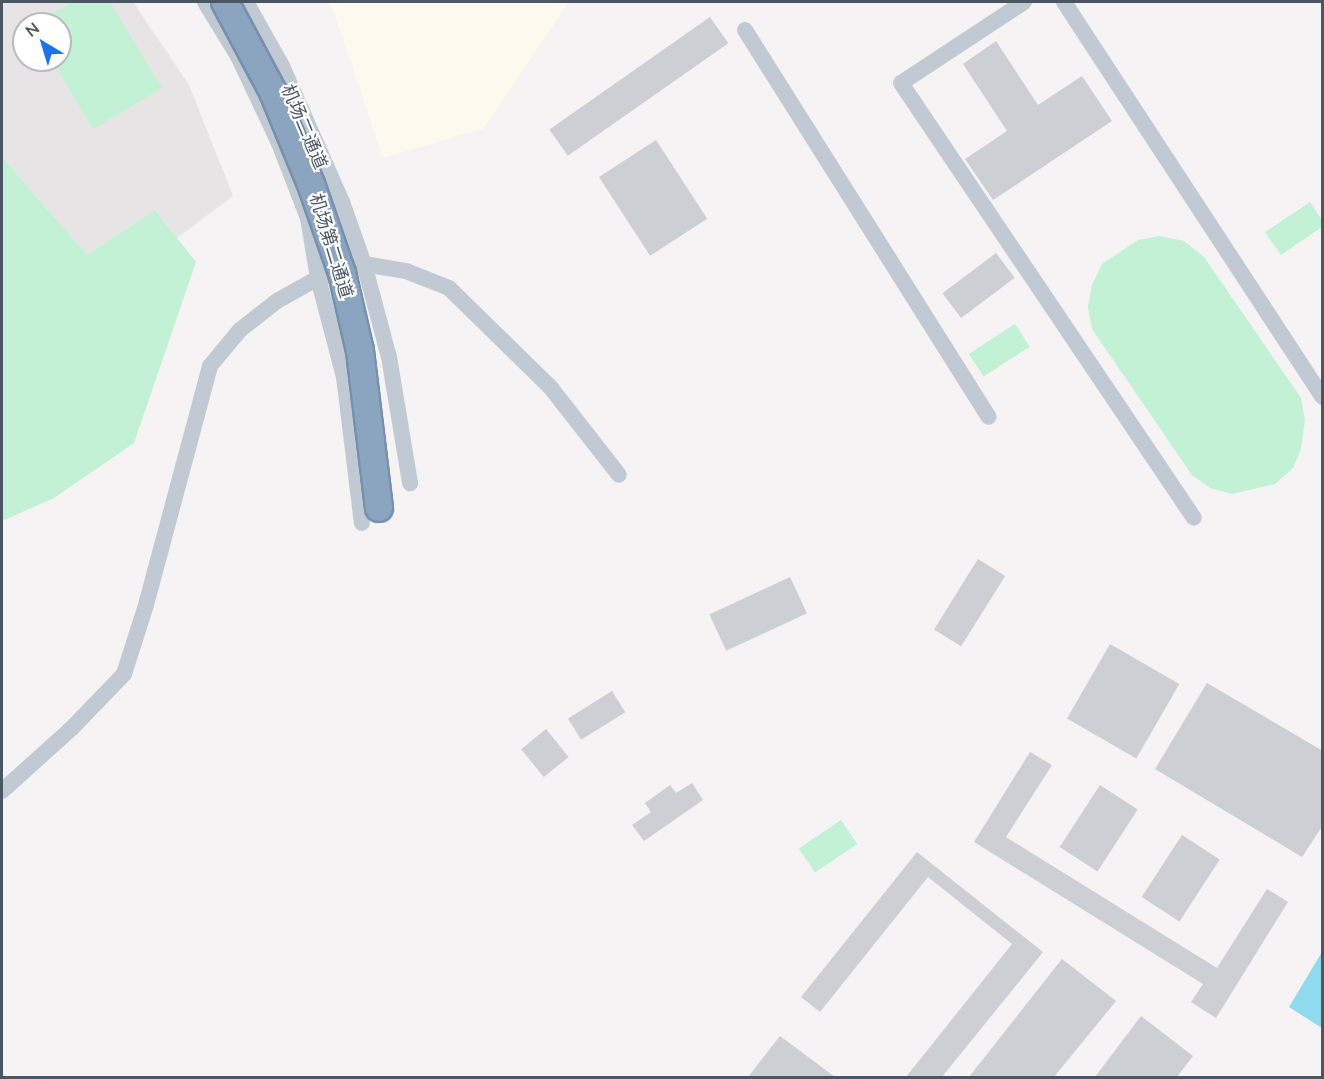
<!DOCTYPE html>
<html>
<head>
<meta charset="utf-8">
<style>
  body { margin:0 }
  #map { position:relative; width:1324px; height:1079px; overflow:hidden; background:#f5f3f3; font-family:Mulish,"Noto Sans SC",sans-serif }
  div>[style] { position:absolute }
  .commercial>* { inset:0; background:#fdf9ef }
  .education>* { inset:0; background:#e6e4e5 }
  .green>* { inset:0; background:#c3f1d5; transform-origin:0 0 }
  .water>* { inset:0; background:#90daee }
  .building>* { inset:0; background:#cdcfd5; transform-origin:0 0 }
  .minor>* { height:16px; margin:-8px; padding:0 8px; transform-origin:8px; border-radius:8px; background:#c1cad2 }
  .bridges { filter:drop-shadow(2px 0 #7690ad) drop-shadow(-2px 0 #7690ad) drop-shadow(0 2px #7690ad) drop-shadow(0 -2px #7690ad) }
  .highway-bridge>* { height:26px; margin:-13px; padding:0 13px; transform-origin:13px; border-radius:13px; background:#8ba5c1 }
  span { translate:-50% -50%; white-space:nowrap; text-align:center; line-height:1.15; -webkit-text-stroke:4.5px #fff; paint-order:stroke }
  .street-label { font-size:18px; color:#4a5661 }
  .frame { position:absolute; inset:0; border:3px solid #4a5661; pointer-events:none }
  .north { position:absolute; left:12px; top:12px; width:60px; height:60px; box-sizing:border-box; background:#fff; border:2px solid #b7bbc0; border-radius:50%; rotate:322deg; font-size:16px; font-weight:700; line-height:24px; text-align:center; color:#4a5661 }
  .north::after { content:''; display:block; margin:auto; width:21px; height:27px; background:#1a73e8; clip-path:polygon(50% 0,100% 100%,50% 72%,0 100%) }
</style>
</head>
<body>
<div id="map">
  <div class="commercial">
    <div style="clip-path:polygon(327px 2px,569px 2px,483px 129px,383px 158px,333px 10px)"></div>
  </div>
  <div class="education">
    <div style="clip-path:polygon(evenodd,2px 2px,133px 2px,189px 85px,233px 196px,177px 238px,155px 210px,87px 255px,2px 157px,2px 2px,24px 24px,60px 24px,60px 60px,24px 60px,24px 24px)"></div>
  </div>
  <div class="green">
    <div style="clip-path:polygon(73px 2px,110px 2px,162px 88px,93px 129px,52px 60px,60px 60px,60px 24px,36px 24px)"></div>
    <div style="clip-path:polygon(2px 157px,87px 255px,155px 210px,196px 262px,134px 443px,54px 498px,2px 521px)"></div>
    <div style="clip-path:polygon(1310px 202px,1322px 220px,1322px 227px,1281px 255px,1265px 232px)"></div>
    <div style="clip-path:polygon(1160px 236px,1184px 241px,1204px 257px,1301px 398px,1305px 420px,1301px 449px,1293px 468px,1275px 484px,1232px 494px,1210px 488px,1192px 475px,1092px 329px,1088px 307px,1092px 285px,1102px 264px,1138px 240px)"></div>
    <div style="left:1015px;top:324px;width:27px;height:55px;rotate:57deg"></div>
    <div style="left:841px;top:820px;width:29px;height:51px;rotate:56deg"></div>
  </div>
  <div class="water">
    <div style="clip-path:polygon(1322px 952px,1322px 1028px,1289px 1007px)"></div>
  </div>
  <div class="building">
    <div style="left:710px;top:17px;width:32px;height:196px;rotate:55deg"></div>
    <div style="clip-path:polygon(996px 41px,1038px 105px,1082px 76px,1112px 121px,993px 200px,965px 159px,1007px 131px,963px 64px)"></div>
    <div style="left:656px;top:140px;width:94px;height:68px;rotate:57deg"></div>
    <div style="left:996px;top:253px;width:31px;height:67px;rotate:53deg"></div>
    <div style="left:978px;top:559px;width:32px;height:83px;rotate:32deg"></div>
    <div style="left:790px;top:577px;width:40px;height:89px;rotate:65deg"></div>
    <div style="left:1110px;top:644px;width:80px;height:86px;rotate:30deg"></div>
    <div style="clip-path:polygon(1207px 683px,1323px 751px,1323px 825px,1302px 857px,1155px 769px)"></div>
    <div style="left:612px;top:691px;width:25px;height:52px;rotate:58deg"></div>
    <div style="left:546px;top:729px;width:36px;height:32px;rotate:51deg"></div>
    <div style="clip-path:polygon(1030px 752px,1052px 765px,1006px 837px,1217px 968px,1267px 889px,1288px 902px,1216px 1018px,1191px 1002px,1203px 984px,974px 842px)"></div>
    <div style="clip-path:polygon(692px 783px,703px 800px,644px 841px,632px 825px,651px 812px,645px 803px,670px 785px,676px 793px)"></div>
    <div style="left:1100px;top:785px;width:45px;height:74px;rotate:33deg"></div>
    <div style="left:1182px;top:835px;width:45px;height:74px;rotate:33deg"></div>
    <div style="clip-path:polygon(917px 852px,1043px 952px,942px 1077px,906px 1077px,1012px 944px,928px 877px,820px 1012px,801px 997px)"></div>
    <div style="clip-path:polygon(1062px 959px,1116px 1001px,1054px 1077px,969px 1077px)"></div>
    <div style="clip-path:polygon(1141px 1016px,1193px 1056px,1177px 1077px,1095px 1077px)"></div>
    <div style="clip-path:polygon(780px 1036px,835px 1077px,748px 1077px)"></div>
  </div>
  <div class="minor">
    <div style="left:205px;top:2px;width:63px;rotate:58.6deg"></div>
    <div style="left:238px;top:56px;width:96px;rotate:64.8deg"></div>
    <div style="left:279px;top:143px;width:80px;rotate:68.9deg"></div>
    <div style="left:308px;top:218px;width:61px;rotate:80.5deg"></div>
    <div style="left:318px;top:278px;width:102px;rotate:75.3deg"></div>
    <div style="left:344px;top:377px;width:147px;rotate:83deg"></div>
    <div style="left:246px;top:2px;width:73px;rotate:60.6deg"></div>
    <div style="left:282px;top:66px;width:149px;rotate:66.2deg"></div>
    <div style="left:342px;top:202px;width:66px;rotate:70.5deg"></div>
    <div style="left:364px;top:264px;width:96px;rotate:75deg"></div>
    <div style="left:389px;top:357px;width:128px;rotate:80.5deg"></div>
    <div style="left:1024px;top:2px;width:147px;rotate:146.6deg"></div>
    <div style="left:901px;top:83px;width:524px;rotate:56.04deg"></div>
    <div style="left:1064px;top:2px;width:472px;rotate:56.8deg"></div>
    <div style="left:745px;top:30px;width:457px;rotate:57.8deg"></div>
    <div style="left:2px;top:791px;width:94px;rotate:-42deg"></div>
    <div style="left:72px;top:728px;width:75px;rotate:-46.1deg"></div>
    <div style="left:124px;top:674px;width:72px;rotate:-72.3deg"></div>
    <div style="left:146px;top:605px;width:247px;rotate:-75deg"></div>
    <div style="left:210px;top:366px;width:47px;rotate:-50.2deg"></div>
    <div style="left:240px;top:330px;width:47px;rotate:-38.1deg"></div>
    <div style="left:277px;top:301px;width:47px;rotate:-29.3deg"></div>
    <div style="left:318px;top:278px;width:48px;rotate:-16.9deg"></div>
    <div style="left:364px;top:264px;width:43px;rotate:9.5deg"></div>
    <div style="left:406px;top:271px;width:46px;rotate:21.6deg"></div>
    <div style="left:449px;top:288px;width:143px;rotate:44.4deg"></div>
    <div style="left:551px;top:388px;width:110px;rotate:52deg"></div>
  </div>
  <div class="bridges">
    <div class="highway-bridge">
      <div style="left:225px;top:2px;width:102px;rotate:61.9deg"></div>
      <div style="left:273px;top:92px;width:100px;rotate:67.6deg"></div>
      <div style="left:311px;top:184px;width:94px;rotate:70.8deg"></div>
      <div style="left:342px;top:273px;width:80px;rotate:77deg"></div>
      <div style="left:360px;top:351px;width:158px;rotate:83.1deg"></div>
    </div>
  </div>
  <div class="street-label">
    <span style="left:304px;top:127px;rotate:67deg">机场二通道</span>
    <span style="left:331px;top:246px;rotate:73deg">机场第二通道</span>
  </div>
  <div class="frame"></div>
  <div class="north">N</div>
</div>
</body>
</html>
